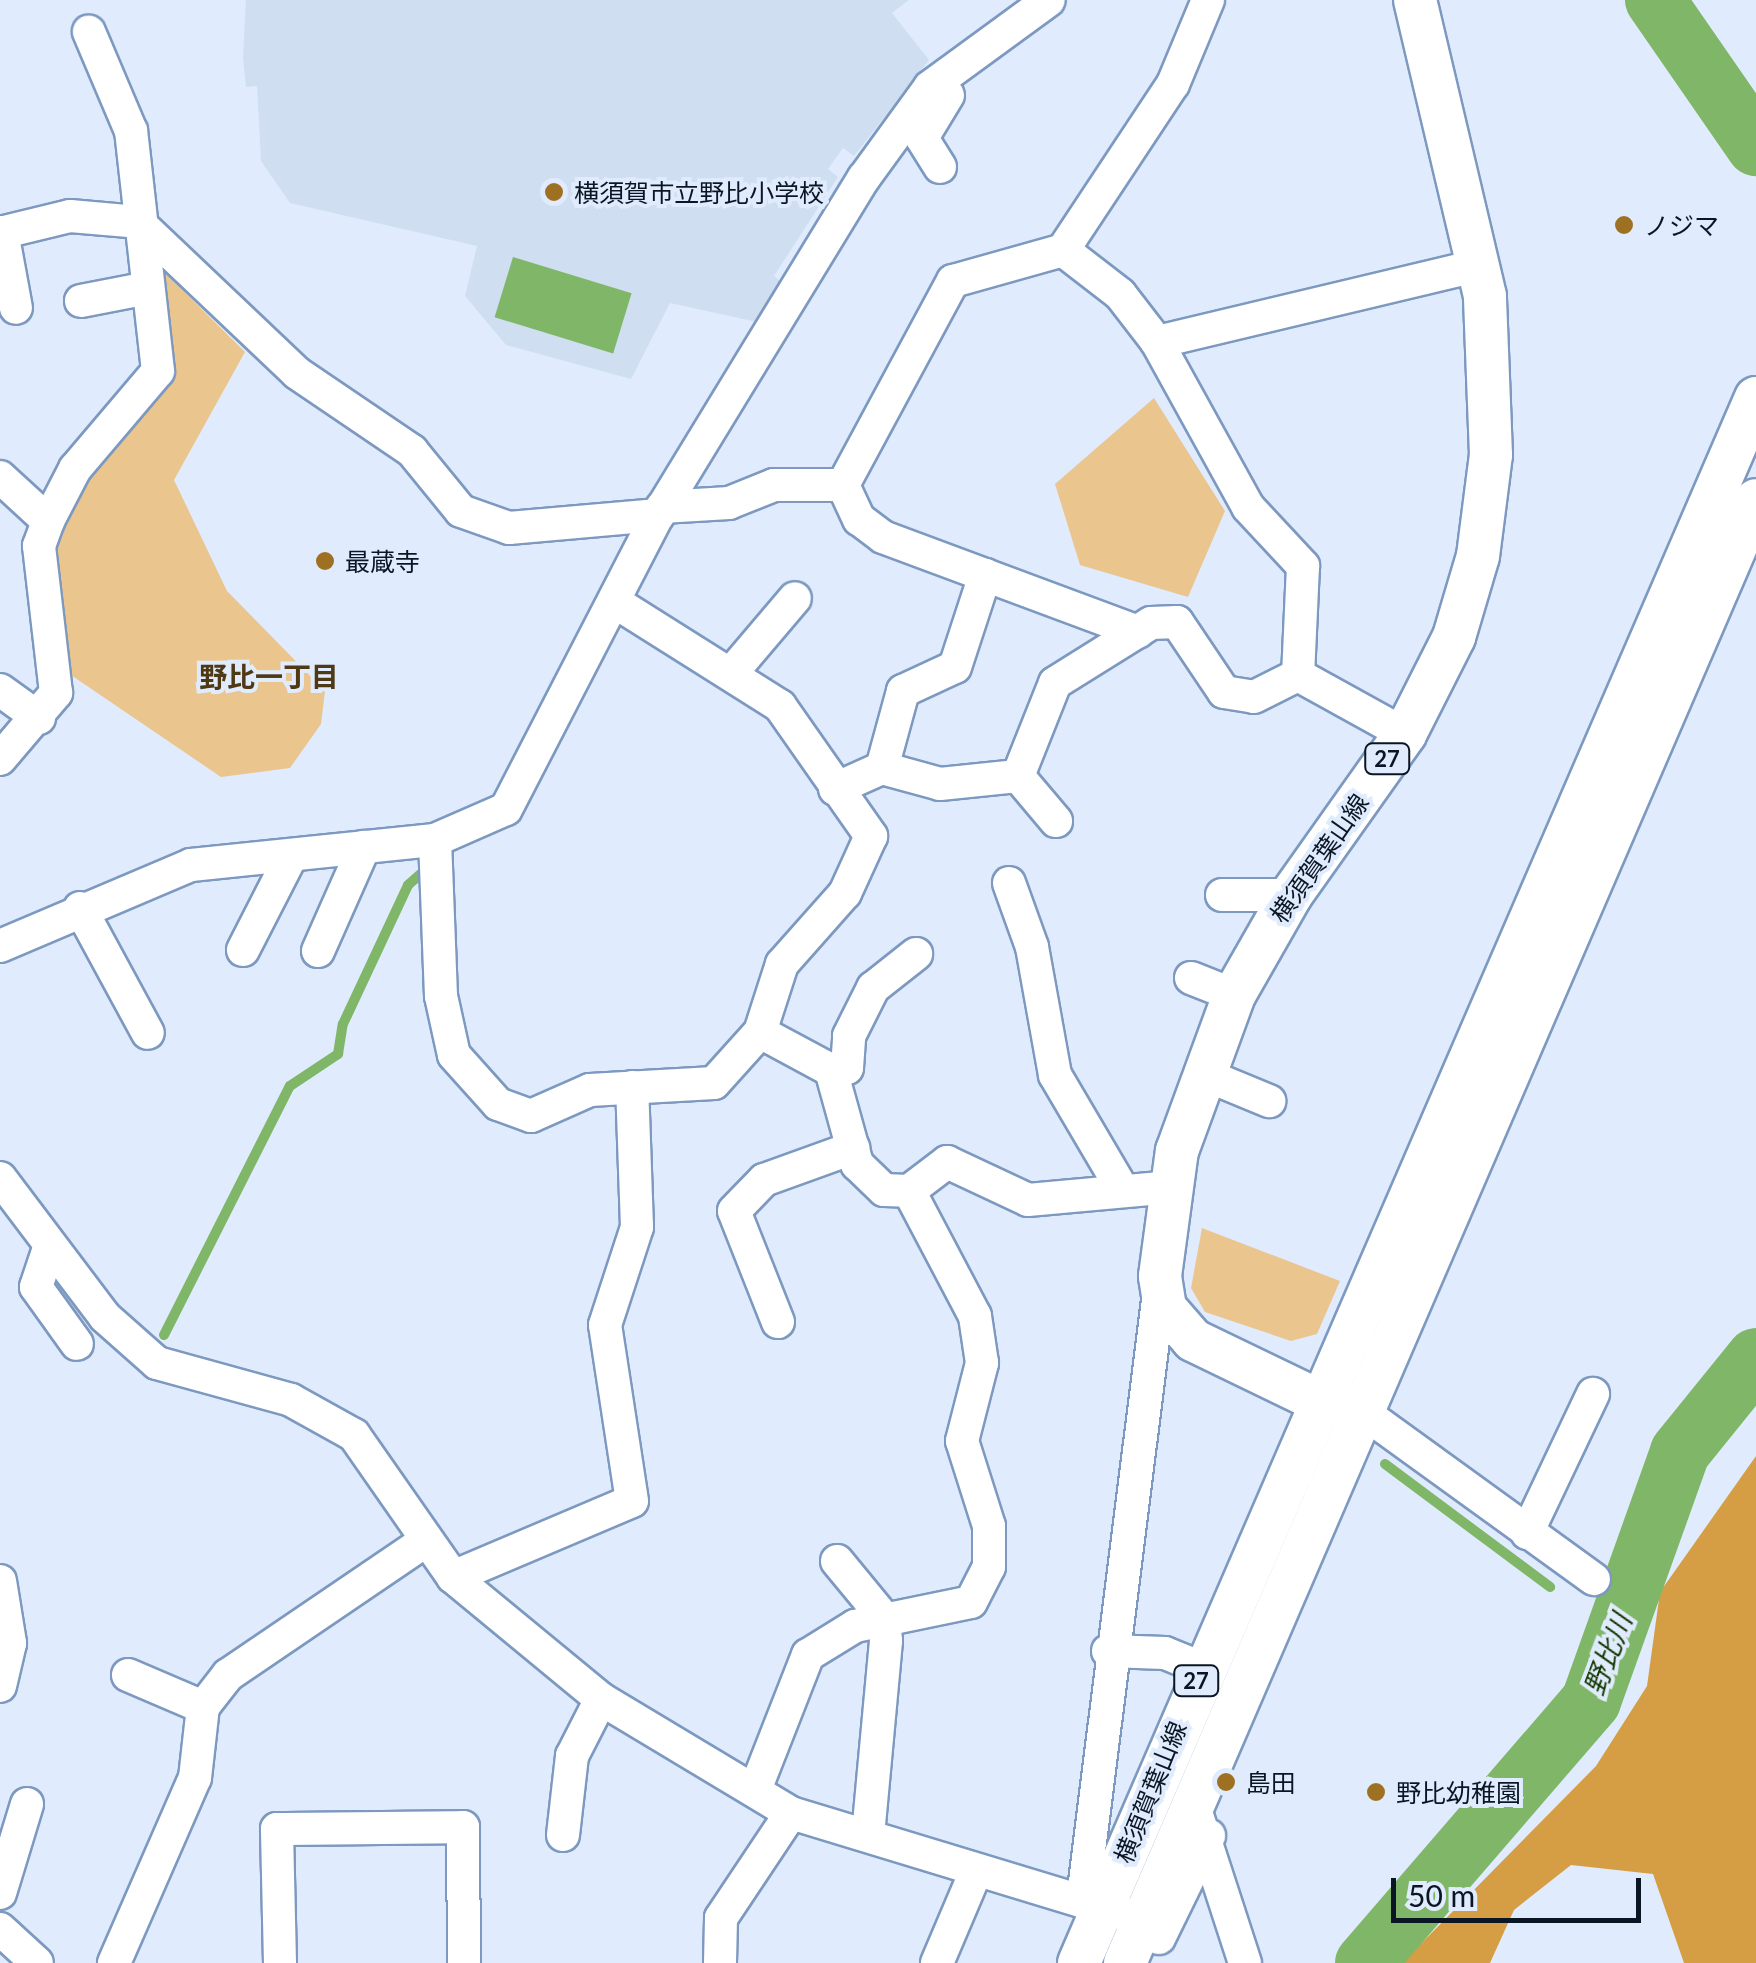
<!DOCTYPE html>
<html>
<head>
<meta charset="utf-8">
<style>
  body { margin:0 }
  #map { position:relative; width:1756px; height:1963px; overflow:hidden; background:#e0ecfd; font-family:Lato,"Noto Sans JP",sans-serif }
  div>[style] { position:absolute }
  .built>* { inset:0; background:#d0def1 }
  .green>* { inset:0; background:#eac58e }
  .forest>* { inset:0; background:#d59e44 }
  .water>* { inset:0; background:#7fb667; transform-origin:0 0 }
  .stream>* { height:10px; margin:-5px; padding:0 5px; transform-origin:5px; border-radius:5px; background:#7fb667 }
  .river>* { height:60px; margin:-30px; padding:0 30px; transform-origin:30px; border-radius:30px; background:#7fb667 }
  .roads { filter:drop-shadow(2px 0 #7d99c0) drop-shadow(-2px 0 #7d99c0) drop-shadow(0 2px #7d99c0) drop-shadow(0 -2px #7d99c0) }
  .minor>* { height:32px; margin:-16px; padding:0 16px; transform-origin:16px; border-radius:16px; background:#fff }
  .major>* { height:42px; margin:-21px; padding:0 21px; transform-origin:21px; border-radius:21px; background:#fff }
  .dots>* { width:28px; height:28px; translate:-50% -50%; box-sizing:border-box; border:5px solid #e0ecfd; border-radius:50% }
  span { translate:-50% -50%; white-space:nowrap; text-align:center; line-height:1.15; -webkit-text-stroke:8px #e0ecfd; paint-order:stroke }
  .shield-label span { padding:2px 8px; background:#e0ecfd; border:2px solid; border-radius:8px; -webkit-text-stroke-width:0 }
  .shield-label { font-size:22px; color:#0b1624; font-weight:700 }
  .poi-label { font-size:25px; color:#0b1624 }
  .left { translate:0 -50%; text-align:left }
  .street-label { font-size:25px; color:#0b1624 }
  .neighbourhood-label { font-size:28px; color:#4f3915; font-weight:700 }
  .water-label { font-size:28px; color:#143800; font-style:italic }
  .scale { position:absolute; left:1391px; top:1878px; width:250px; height:45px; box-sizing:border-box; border:5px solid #0b1624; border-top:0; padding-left:12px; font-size:30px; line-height:35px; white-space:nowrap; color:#0b1624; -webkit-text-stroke:8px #e0ecfd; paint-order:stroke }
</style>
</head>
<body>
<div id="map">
  <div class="built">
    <div style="clip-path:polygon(909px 0,892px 13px,929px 60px,854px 156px,843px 148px,828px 169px,838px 177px,774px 276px,781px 282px,757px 322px,670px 303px,631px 379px,506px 345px,465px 296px,477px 246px,290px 203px,261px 161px,257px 86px,246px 87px,243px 57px,246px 0)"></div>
  </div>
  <div class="green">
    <div style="clip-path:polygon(158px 266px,245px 352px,174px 480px,227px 591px,325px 691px,321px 724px,290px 768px,221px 777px,65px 671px,49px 547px,85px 470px,175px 378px)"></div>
    <div style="clip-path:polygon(1154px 398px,1225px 511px,1188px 597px,1080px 565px,1055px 484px)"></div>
    <div style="clip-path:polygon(1202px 1228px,1340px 1281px,1317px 1334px,1291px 1341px,1205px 1312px,1191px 1288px)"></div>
  </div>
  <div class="forest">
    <div style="clip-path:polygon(1756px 1456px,1756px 1963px,1684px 1963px,1653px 1874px,1571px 1865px,1514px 1910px,1490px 1963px,1402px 1963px,1596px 1766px,1647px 1686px,1660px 1592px)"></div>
  </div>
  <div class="water">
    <div style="left:513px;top:257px;width:124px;height:63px;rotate:17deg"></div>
  </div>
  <div class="stream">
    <div style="left:164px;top:1335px;width:279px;rotate:-63.2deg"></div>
    <div style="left:290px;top:1086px;width:58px;rotate:-33.7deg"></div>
    <div style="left:338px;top:1054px;width:30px;rotate:-81deg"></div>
    <div style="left:343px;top:1024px;width:153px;rotate:-64.9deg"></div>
    <div style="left:408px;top:885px;width:20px;rotate:-41deg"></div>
    <div style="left:1385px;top:1464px;width:206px;rotate:36.7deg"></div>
  </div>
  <div class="river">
    <div style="left:1655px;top:0;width:178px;rotate:55.3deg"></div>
    <div style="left:1365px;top:1963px;width:346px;rotate:-49.2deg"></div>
    <div style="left:1591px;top:1701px;width:264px;rotate:-70.3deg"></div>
    <div style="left:1680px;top:1452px;width:121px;rotate:-51deg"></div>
  </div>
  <div class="roads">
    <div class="minor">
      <div style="left:940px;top:167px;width:34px;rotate:-122deg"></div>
      <div style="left:922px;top:138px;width:50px;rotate:-58.8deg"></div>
      <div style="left:2px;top:232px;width:77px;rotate:79.6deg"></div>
      <div style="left:0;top:233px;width:72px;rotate:-13.7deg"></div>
      <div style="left:70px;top:216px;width:68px;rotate:5deg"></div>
      <div style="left:138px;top:222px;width:219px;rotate:43.5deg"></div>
      <div style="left:297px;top:373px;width:139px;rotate:34.1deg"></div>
      <div style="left:412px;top:451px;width:77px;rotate:50.8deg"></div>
      <div style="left:461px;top:511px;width:51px;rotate:19.5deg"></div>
      <div style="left:509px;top:528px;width:150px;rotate:-5deg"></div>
      <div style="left:1063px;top:250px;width:72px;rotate:37.7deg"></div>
      <div style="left:1120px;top:294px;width:61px;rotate:52.4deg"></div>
      <div style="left:1157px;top:342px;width:188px;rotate:61.1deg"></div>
      <div style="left:1248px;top:507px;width:81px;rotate:47deg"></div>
      <div style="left:1303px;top:566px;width:109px;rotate:92.6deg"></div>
      <div style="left:1298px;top:675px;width:122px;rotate:28.9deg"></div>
      <div style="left:81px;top:301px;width:63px;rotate:-11deg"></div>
      <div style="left:1157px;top:342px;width:329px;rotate:-13.4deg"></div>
      <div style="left:0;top:477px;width:65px;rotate:42.5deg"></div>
      <div style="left:843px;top:485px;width:232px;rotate:-61.7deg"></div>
      <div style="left:953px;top:281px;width:114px;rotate:-15.7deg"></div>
      <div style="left:1063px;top:250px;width:199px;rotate:-56.5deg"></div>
      <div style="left:1173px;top:84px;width:91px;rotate:-67.4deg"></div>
      <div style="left:843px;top:485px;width:38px;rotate:65deg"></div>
      <div style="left:859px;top:519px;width:30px;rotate:37deg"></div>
      <div style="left:883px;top:537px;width:272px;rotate:20.4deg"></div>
      <div style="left:662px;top:507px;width:67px;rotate:-3.4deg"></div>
      <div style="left:729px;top:503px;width:48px;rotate:-21.8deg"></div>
      <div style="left:774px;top:485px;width:69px"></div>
      <div style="left:615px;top:602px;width:195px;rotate:32.2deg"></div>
      <div style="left:780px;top:706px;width:159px;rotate:55deg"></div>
      <div style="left:871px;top:836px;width:63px;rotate:114.5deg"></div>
      <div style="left:845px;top:893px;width:95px;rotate:131.6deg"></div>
      <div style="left:782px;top:964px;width:71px;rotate:107.9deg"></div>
      <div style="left:760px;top:1032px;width:81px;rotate:28.2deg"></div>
      <div style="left:831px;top:1070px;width:98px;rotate:74.5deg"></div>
      <div style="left:857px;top:1164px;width:37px;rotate:44deg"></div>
      <div style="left:884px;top:1190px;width:25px;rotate:2deg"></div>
      <div style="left:909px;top:1191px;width:48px;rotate:-37.3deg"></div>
      <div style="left:947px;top:1162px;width:89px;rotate:25.1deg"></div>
      <div style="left:1028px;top:1200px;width:144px;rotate:-5.2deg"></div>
      <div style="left:734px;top:670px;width:94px;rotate:-49.7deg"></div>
      <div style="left:0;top:690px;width:48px;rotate:35.7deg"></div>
      <div style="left:0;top:759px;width:87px;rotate:-49.7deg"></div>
      <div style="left:56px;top:693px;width:148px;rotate:-96.6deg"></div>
      <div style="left:39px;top:546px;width:27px;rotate:-70deg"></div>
      <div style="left:48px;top:521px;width:59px;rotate:-62.6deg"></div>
      <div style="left:75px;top:469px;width:128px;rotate:-49.7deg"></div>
      <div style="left:158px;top:371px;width:242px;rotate:-96.4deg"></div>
      <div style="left:131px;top:131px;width:108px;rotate:-113deg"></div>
      <div style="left:882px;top:768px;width:80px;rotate:-74.7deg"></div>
      <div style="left:903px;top:691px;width:57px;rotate:-24.8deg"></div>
      <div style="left:955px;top:667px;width:97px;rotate:-71.9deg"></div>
      <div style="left:1018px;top:776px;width:100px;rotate:-68.3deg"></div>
      <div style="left:1055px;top:683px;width:113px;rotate:-32deg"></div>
      <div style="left:1151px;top:623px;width:26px;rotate:-2deg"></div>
      <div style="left:1177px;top:622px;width:84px;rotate:56.1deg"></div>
      <div style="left:1224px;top:692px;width:30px;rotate:9deg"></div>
      <div style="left:1254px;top:697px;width:49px;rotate:-26.6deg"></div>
      <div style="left:1018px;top:776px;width:59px;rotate:49.8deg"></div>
      <div style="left:835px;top:789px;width:51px;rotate:-24.1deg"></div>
      <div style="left:882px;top:768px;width:60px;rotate:15.4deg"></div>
      <div style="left:940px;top:784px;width:78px;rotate:-5.9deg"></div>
      <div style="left:435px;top:840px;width:156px;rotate:87.8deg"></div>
      <div style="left:441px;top:996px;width:60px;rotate:77.6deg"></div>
      <div style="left:454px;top:1055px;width:66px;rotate:48.1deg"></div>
      <div style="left:498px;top:1104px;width:35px;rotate:20deg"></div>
      <div style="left:531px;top:1116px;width:64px;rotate:-23.8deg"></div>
      <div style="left:590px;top:1090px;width:124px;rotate:-3.2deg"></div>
      <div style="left:714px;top:1083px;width:69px;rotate:-48deg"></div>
      <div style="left:1009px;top:883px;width:68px;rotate:70.2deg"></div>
      <div style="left:1032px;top:947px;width:130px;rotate:79.8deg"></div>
      <div style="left:1055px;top:1075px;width:130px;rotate:59.5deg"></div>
      <div style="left:1222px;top:895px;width:69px"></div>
      <div style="left:80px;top:908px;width:142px;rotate:61.5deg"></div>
      <div style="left:0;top:946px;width:207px;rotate:-23deg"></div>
      <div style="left:191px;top:865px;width:245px;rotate:-5.9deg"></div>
      <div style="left:435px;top:840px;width:77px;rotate:-23.6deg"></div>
      <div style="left:506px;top:809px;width:331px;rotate:-62.7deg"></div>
      <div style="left:658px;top:515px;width:395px;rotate:-58.6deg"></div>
      <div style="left:864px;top:178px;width:112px;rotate:-54deg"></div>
      <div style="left:930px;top:87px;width:147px;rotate:-36.2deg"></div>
      <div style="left:243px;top:950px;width:106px;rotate:-62.9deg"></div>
      <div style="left:318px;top:951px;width:114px;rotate:-66.1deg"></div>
      <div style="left:1191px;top:978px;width:46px;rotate:21.6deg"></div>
      <div style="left:831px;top:1070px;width:16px;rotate:-7deg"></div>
      <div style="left:847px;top:1068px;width:32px;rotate:-86deg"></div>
      <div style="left:849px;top:1036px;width:54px;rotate:-63.4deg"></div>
      <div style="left:873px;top:988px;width:55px;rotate:-38.3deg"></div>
      <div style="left:1201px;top:1073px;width:74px;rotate:22.4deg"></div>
      <div style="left:0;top:1178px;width:174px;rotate:52.9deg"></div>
      <div style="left:105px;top:1317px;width:69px;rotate:41.5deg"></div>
      <div style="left:157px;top:1363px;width:139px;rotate:15.4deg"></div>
      <div style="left:291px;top:1400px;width:72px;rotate:29.1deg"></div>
      <div style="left:354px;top:1435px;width:173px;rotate:55.1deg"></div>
      <div style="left:453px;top:1577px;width:192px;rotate:39.5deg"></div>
      <div style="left:601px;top:1699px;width:222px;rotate:31deg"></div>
      <div style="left:791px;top:1813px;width:348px;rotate:16.9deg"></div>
      <div style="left:49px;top:1248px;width:41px;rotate:108.4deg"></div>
      <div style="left:36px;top:1287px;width:70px;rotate:54.3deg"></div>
      <div style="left:778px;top:1322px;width:119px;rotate:-111.6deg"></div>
      <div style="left:734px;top:1211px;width:43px;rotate:-45.9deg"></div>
      <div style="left:764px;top:1180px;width:95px;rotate:-19.8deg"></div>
      <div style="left:1363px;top:1412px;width:285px;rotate:35.9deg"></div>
      <div style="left:1527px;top:1533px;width:154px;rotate:-64.6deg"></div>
      <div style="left:837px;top:1561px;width:74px;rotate:50.5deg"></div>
      <div style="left:884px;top:1618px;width:23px;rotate:85deg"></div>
      <div style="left:886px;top:1641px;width:195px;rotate:95.3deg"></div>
      <div style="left:453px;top:1577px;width:194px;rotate:-23deg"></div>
      <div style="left:632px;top:1501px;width:178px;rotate:-98.7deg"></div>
      <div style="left:605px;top:1325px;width:103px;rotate:-71.9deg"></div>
      <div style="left:637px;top:1227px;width:140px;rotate:-92deg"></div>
      <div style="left:0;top:1581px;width:63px;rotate:80.8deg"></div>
      <div style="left:10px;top:1643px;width:44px;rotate:103.1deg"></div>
      <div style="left:1108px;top:1651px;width:57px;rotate:2deg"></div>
      <div style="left:1165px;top:1653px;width:40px;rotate:22deg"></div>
      <div style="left:128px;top:1675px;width:82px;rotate:23.1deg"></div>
      <div style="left:755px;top:1790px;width:145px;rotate:-68.6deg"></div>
      <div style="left:808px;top:1655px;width:55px;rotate:-31.7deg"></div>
      <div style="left:855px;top:1626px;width:118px;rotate:-11.7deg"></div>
      <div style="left:971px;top:1602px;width:39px;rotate:-63deg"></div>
      <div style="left:989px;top:1567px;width:41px;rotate:-90deg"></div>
      <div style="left:989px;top:1526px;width:89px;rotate:-107.6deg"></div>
      <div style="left:962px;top:1441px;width:81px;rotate:-75.6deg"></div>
      <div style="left:982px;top:1363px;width:48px;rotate:-98.5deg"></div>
      <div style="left:975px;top:1316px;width:141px;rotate:-117.8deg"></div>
      <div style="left:1194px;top:1806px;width:165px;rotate:72deg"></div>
      <div style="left:563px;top:1835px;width:80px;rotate:-83.5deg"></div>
      <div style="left:572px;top:1756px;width:64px;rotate:-63deg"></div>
      <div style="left:0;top:1893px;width:93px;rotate:-73.1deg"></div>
      <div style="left:1083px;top:1898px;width:611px;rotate:-82.85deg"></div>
      <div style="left:0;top:1929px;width:50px;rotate:42.6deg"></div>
      <div style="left:1159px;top:1938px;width:114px;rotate:-63.9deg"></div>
      <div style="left:114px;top:1963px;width:202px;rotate:-66.4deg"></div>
      <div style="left:195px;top:1778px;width:71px;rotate:-83.6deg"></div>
      <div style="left:203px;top:1707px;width:41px;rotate:-52deg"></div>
      <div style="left:228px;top:1675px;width:235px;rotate:-34.2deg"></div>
      <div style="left:280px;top:1963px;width:134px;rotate:-91.3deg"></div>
      <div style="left:277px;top:1829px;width:186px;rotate:-0.6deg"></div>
      <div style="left:463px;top:1827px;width:136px;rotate:89.6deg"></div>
      <div style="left:720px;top:1963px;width:45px;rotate:-88.7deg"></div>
      <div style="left:721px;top:1918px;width:126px;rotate:-56.3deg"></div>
      <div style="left:937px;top:1963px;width:100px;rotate:-67deg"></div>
    </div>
    <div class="major">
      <div style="left:1363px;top:1412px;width:45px;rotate:-166deg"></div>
      <div style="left:1319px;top:1401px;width:140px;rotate:-154.2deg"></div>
      <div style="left:1193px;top:1340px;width:43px;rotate:-131.2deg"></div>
      <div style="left:1165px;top:1308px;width:32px;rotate:-99deg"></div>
      <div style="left:1160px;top:1276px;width:126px;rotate:-82.3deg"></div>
      <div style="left:1177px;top:1151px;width:166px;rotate:-69.9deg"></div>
      <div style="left:1234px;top:995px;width:115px;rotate:-60.3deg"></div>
      <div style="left:1291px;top:895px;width:197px;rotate:-54.7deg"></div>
      <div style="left:1405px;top:734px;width:109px;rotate:-63.2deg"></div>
      <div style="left:1454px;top:637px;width:84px;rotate:-73.5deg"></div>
      <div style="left:1478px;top:556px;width:102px;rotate:-82.7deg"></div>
      <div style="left:1491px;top:455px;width:159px;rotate:-92.2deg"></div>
      <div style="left:1485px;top:296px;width:304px;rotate:-103.3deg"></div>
      <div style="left:1079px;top:1963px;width:1705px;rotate:-66.61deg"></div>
      <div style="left:1125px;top:1963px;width:1593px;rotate:-66.67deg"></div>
    </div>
  </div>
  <div class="dots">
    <div style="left:554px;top:192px;background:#9e7122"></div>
    <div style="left:1624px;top:225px;background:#9e7122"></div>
    <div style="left:325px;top:561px;background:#9e7122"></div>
    <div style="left:1226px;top:1782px;background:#9e7122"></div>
    <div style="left:1376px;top:1792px;background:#9e7122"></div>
  </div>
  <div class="shield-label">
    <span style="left:1387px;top:759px">27</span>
    <span style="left:1196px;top:1681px">27</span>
  </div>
  <div class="poi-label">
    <span class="left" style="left:574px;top:192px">横須賀市立野比小学校</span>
    <span class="left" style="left:1644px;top:225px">ノジマ</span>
    <span class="left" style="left:345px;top:561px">最蔵寺</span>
    <span class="left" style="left:1246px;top:1782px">島田</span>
    <span class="left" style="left:1396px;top:1792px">野比幼稚園</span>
  </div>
  <div class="street-label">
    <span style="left:1319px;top:858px;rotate:-55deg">横須賀葉山線</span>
    <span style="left:1150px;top:1792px;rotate:-68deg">横須賀葉山線</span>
  </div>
  <div class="neighbourhood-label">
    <span style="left:269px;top:676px">野比一丁目</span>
  </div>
  <div class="water-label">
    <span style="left:1607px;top:1654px;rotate:-69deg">野比川</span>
  </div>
  <div class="scale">50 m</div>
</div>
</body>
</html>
